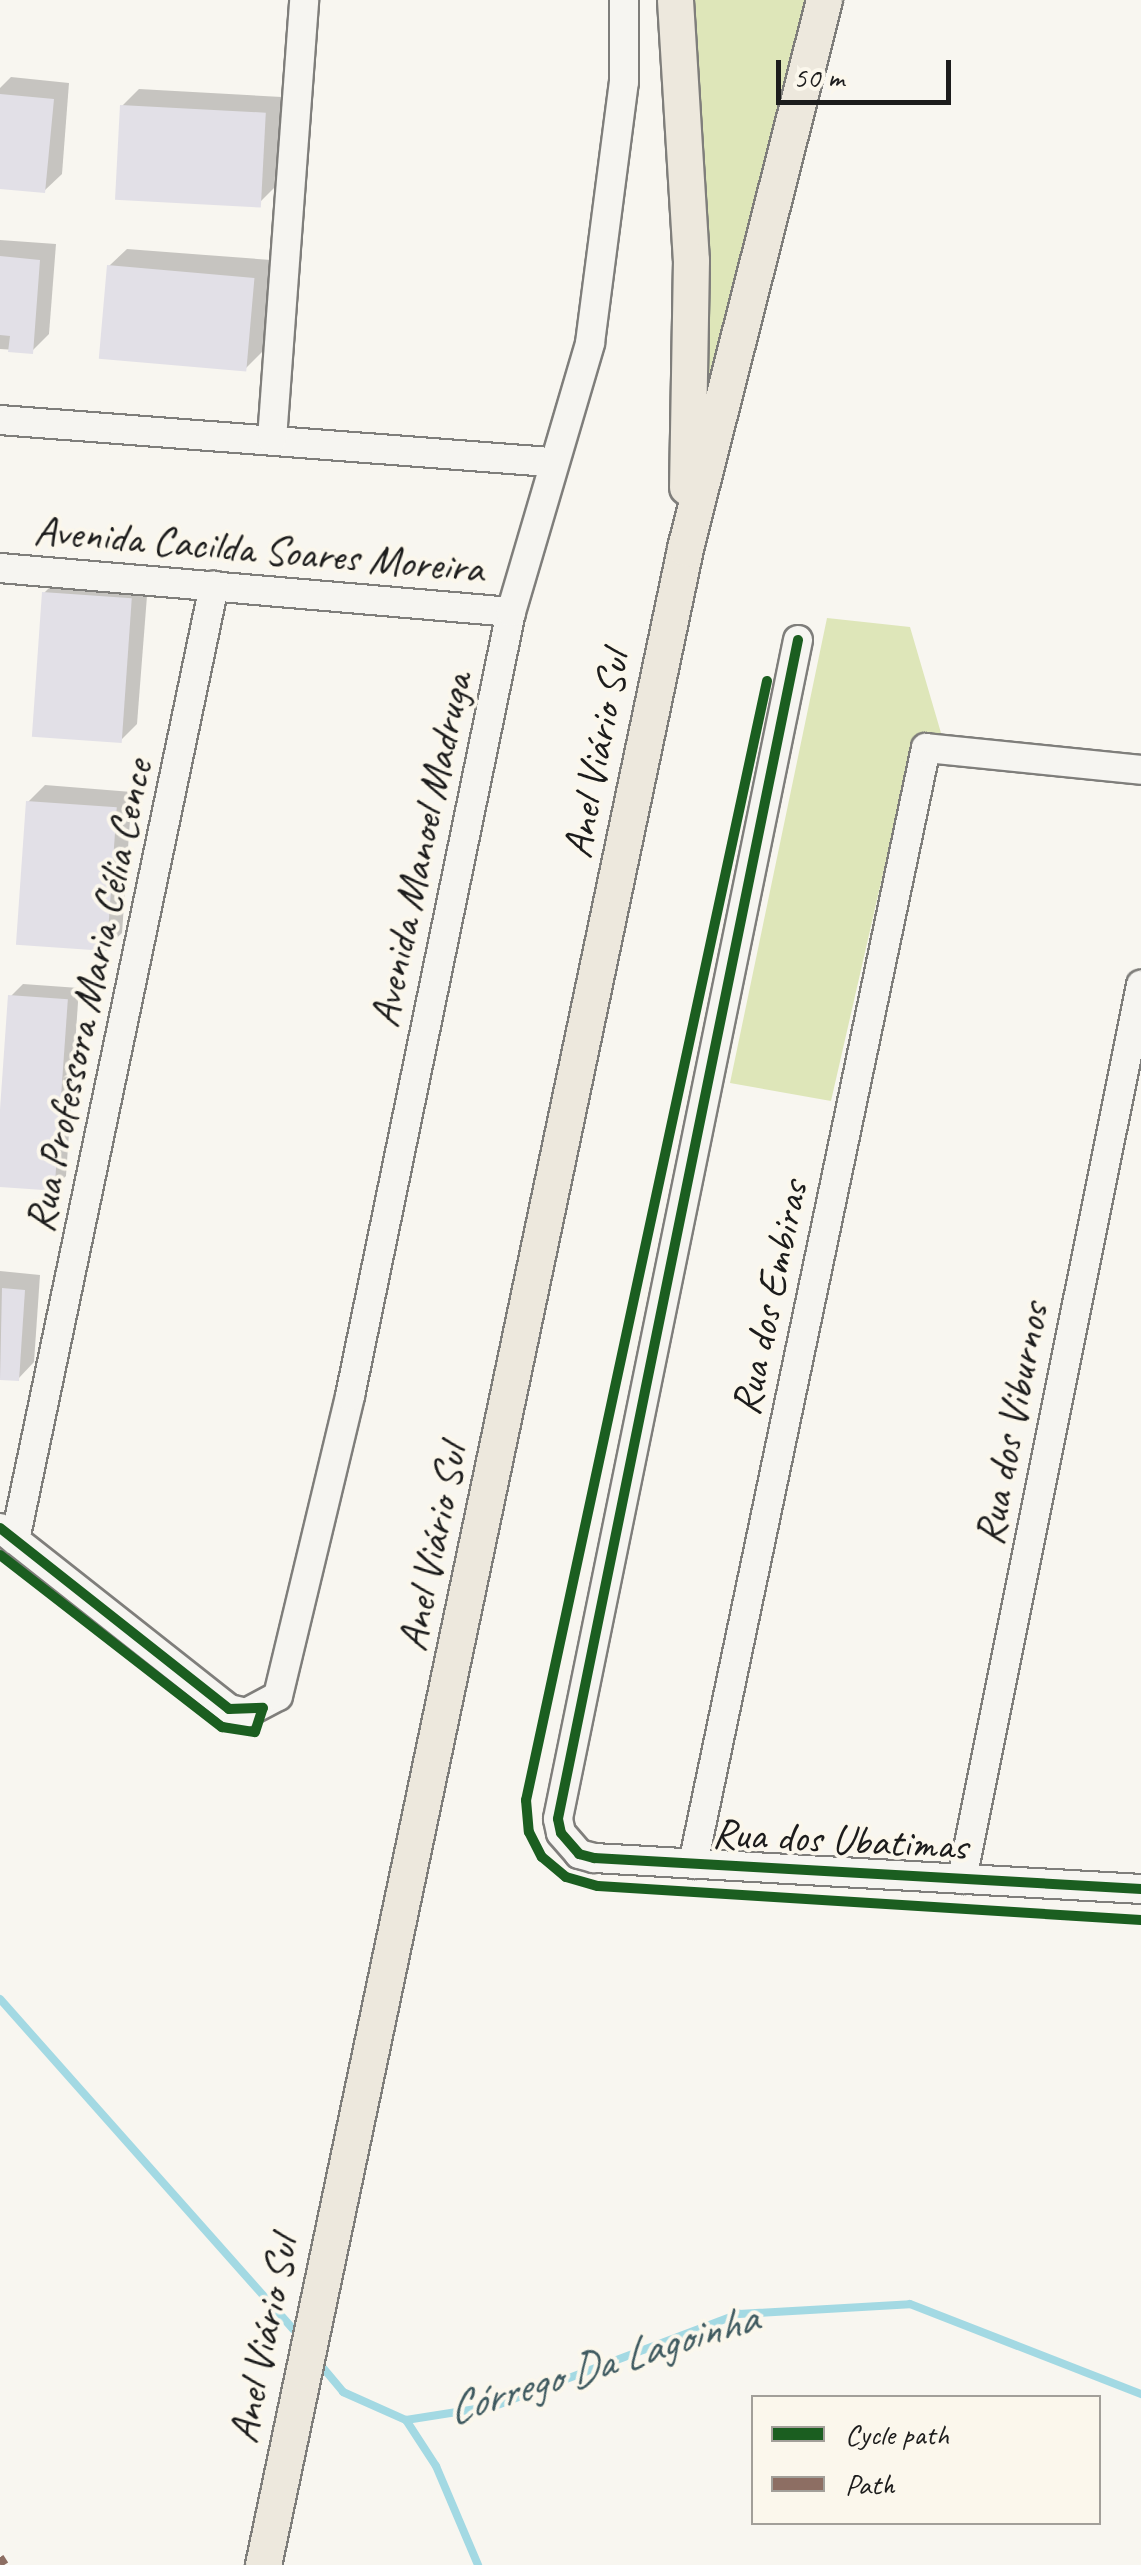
<!DOCTYPE html>
<html>
<head>
<meta charset="utf-8">
<style>
  body { margin:0 }
  #map { position:relative; width:1141px; height:2565px; overflow:hidden; background:#f8f6f0; font-family:Caveat,sans-serif }
  div>[style] { position:absolute }
  .green>* { inset:0; background:#dee6b9 }
  .shadow>* { inset:0; background:#0003 }
  .stream>* { height:8px; margin:-4px; padding:0 4px; transform-origin:4px; border-radius:4px; background:#a3d9e3 }
  .building>* { inset:0; background:#e2e0e7; transform-origin:0 0 }
  .roads { filter:drop-shadow(2px 0 #7f7e7b) drop-shadow(-2px 0 #7f7e7b) drop-shadow(0 2px #7f7e7b) drop-shadow(0 -2px #7f7e7b) }
  .minor>* { height:28px; margin:-14px; padding:0 14px; transform-origin:14px; border-radius:14px; background:#f6f5f1 }
  .major>* { height:35px; margin:-17.5px; padding:0 17.5px; transform-origin:17.5px; border-radius:17.5px; background:#ede8dd }
  .quiet>* { height:8px; margin-top:-4px; transform-origin:0; background:repeating-linear-gradient(90deg,#8d6e63 0 15px,transparent 0 23px) }
  .cycleway>* { height:10px; margin:-5px; padding:0 5px; transform-origin:5px; border-radius:5px; background:#1b5e20 }
  span { translate:-50% -50%; white-space:nowrap; text-align:center; line-height:1.15; -webkit-text-stroke:8px #fbf7ec; paint-order:stroke }
  .street-label { font-size:42px; color:#1c1c1c }
  .water-label { font-size:45px; color:#3f5a60; font-style:italic }
  .legend { position:absolute; left:751px; top:2395px; width:350px; height:130px; box-sizing:border-box; background:#fbf7ec; border:2px solid #a29f99; margin:0; padding:12px 18px; list-style:none; font-size:30px; color:#1c1c1c }
  .legend li { display:flex; align-items:center; gap:20px; height:50px }
  .legend b { width:50px; border:2px solid #a29f99 }
  .scale { position:absolute; left:776px; top:60px; width:175px; height:45px; box-sizing:border-box; border:5px solid #1c1c1c; border-top:0; padding-left:12px; font-size:30px; line-height:35px; white-space:nowrap; color:#1c1c1c; -webkit-text-stroke:8px #fbf7ec; paint-order:stroke }
</style>
</head>
<body>
<div id="map">
  <div class="green">
    <div style="clip-path:polygon(675px 0,824px 0,685px 548px)"></div>
    <div style="clip-path:polygon(827px 618px,910px 627px,946px 750px,914px 756px,906px 773px,831px 1101px,730px 1083px)"></div>
  </div>
  <div class="shadow">
    <div style="clip-path:polygon(11px 77px,69px 83px,62px 174px,44px 191px,0 187px,0 88px)"></div>
    <div style="clip-path:polygon(139px 89px,282px 97px,274px 188px,257px 205px,122px 106px)"></div>
    <div style="clip-path:polygon(0 240px,56px 244px,49px 334px,32px 351px,0 349px)"></div>
    <div style="clip-path:polygon(127px 249px,271px 260px,263px 351px,246px 368px,109px 266px)"></div>
    <div style="clip-path:polygon(60px 577px,148px 583px,137px 724px,120px 741px,44px 593px)"></div>
    <div style="clip-path:polygon(45px 785px,132px 792px,122px 933px,105px 949px,28px 802px)"></div>
    <div style="clip-path:polygon(23px 984px,79px 988px,66px 1176px,54px 1188px,0 1184px,11px 996px)"></div>
    <div style="clip-path:polygon(0 1271px,40px 1275px,34px 1362px,18px 1379px,0 1378px)"></div>
  </div>
  <div class="stream">
    <div style="left:0;top:1999px;width:441px;rotate:48.4deg"></div>
    <div style="left:324px;top:2369px;width:30px;rotate:50deg"></div>
    <div style="left:343px;top:2392px;width:69px;rotate:24deg"></div>
    <div style="left:406px;top:2420px;width:55px;rotate:56.9deg"></div>
    <div style="left:436px;top:2466px;width:108px;rotate:67deg"></div>
    <div style="left:406px;top:2420px;width:90px;rotate:-8.9deg"></div>
    <div style="left:495px;top:2406px;width:261px;rotate:-20.7deg"></div>
    <div style="left:739px;top:2314px;width:171px;rotate:-3.3deg"></div>
    <div style="left:910px;top:2304px;width:248px;rotate:21.3deg"></div>
  </div>
  <div class="building">
    <div style="clip-path:polygon(0 94px,54px 99px,45px 193px,0 189px)"></div>
    <div style="left:120px;top:105px;width:146px;height:95px;rotate:3deg"></div>
    <div style="clip-path:polygon(0 256px,40px 260px,33px 354px,8px 352px,10px 336px,0 335px)"></div>
    <div style="left:107px;top:265px;width:148px;height:94px;rotate:5deg"></div>
    <div style="left:42px;top:592px;width:90px;height:145px;rotate:4deg"></div>
    <div style="left:26px;top:801px;width:91px;height:144px;rotate:4deg"></div>
    <div style="left:8px;top:995px;width:60px;height:192px;rotate:4deg"></div>
    <div style="clip-path:polygon(2px 1288px,25px 1290px,19px 1381px,0 1380px)"></div>
  </div>
  <div class="roads">
    <div class="minor">
      <div style="left:0;top:420px;width:552px;rotate:4.37deg"></div>
      <div style="left:272px;top:439px;width:440px;rotate:-85.8deg"></div>
      <div style="left:0;top:568px;width:513px;rotate:4.92deg"></div>
      <div style="left:798px;top:640px;width:1203px;rotate:101.51deg"></div>
      <div style="left:558px;top:1819px;width:14px;rotate:78deg"></div>
      <div style="left:561px;top:1833px;width:28px;rotate:49deg"></div>
      <div style="left:579px;top:1854px;width:16px;rotate:15deg"></div>
      <div style="left:594px;top:1858px;width:548px;rotate:3.24deg"></div>
      <div style="left:0;top:1528px;width:292px;rotate:38.3deg"></div>
      <div style="left:229px;top:1709px;width:17px;rotate:13deg"></div>
      <div style="left:246px;top:1713px;width:36px;rotate:-28deg"></div>
      <div style="left:278px;top:1696px;width:309px;rotate:-76.5deg"></div>
      <div style="left:350px;top:1396px;width:800px;rotate:-78.4deg"></div>
      <div style="left:511px;top:612px;width:280px;rotate:-73.6deg"></div>
      <div style="left:590px;top:343px;width:263px;rotate:-82.6deg"></div>
      <div style="left:624px;top:82px;width:82px;rotate:-90deg"></div>
      <div style="left:15px;top:1540px;width:975px;rotate:-78.22deg"></div>
      <div style="left:693px;top:1864px;width:1140px;rotate:-78.21deg"></div>
      <div style="left:926px;top:748px;width:216px;rotate:5.8deg"></div>
      <div style="left:962px;top:1879px;width:912px;rotate:-78.68deg"></div>
    </div>
    <div class="major">
      <div style="left:675px;top:0;width:260px;rotate:86.5deg"></div>
      <div style="left:691px;top:260px;width:227px;rotate:91deg"></div>
      <div style="left:263px;top:2565px;width:2061px;rotate:-78.18deg"></div>
      <div style="left:685px;top:548px;width:565px;rotate:-75.77deg"></div>
    </div>
  </div>
  <div class="quiet">
    <div style="left:0;top:2557px;width:9px;rotate:58deg"></div>
  </div>
  <div class="cycleway">
    <div style="left:798px;top:640px;width:1203px;rotate:101.51deg"></div>
    <div style="left:558px;top:1819px;width:14px;rotate:78deg"></div>
    <div style="left:561px;top:1833px;width:28px;rotate:49deg"></div>
    <div style="left:579px;top:1854px;width:16px;rotate:15deg"></div>
    <div style="left:594px;top:1858px;width:548px;rotate:3.24deg"></div>
    <div style="left:767px;top:681px;width:1145px;rotate:102.15deg"></div>
    <div style="left:526px;top:1800px;width:32px;rotate:85deg"></div>
    <div style="left:529px;top:1832px;width:28px;rotate:63deg"></div>
    <div style="left:542px;top:1857px;width:31px;rotate:40deg"></div>
    <div style="left:566px;top:1877px;width:33px;rotate:16deg"></div>
    <div style="left:598px;top:1886px;width:544px;rotate:3.58deg"></div>
    <div style="left:0;top:1528px;width:292px;rotate:38.3deg"></div>
    <div style="left:229px;top:1709px;width:34px;rotate:-2deg"></div>
    <div style="left:0;top:1555px;width:281px;rotate:37.8deg"></div>
    <div style="left:222px;top:1727px;width:33px;rotate:9deg"></div>
    <div style="left:255px;top:1732px;width:25px;rotate:-72deg"></div>
  </div>
  <div class="street-label">
    <span style="left:259px;top:550px;rotate:5deg">Avenida Cacilda Soares Moreira</span>
    <span style="left:597px;top:755px;rotate:-79deg">Anel Viário Sul</span>
    <span style="left:421px;top:850px;rotate:-78deg">Avenida Manoel Madruga</span>
    <span style="left:89px;top:996px;rotate:-78deg">Rua Professora Maria Célia Cence</span>
    <span style="left:770px;top:1298px;rotate:-78deg">Rua dos Embiras</span>
    <span style="left:1012px;top:1424px;rotate:-79deg">Rua dos Viburnos</span>
    <span style="left:433px;top:1548px;rotate:-78deg">Anel Viário Sul</span>
    <span style="left:840px;top:1840px;rotate:3deg">Rua dos Ubatimas</span>
    <span style="left:264px;top:2340px;rotate:-78deg">Anel Viário Sul</span>
  </div>
  <div class="water-label">
    <span style="left:602px;top:2364px;rotate:-17deg">Córrego Da Lagoinha</span>
  </div>
  <ul class="legend">
  <li><b style="height:12px;background:#1b5e20"></b>Cycle path</li>
  <li><b style="height:12px;background:#8d6e63"></b>Path</li>
  </ul>
  <div class="scale">50 m</div>
</div>
</body>
</html>
